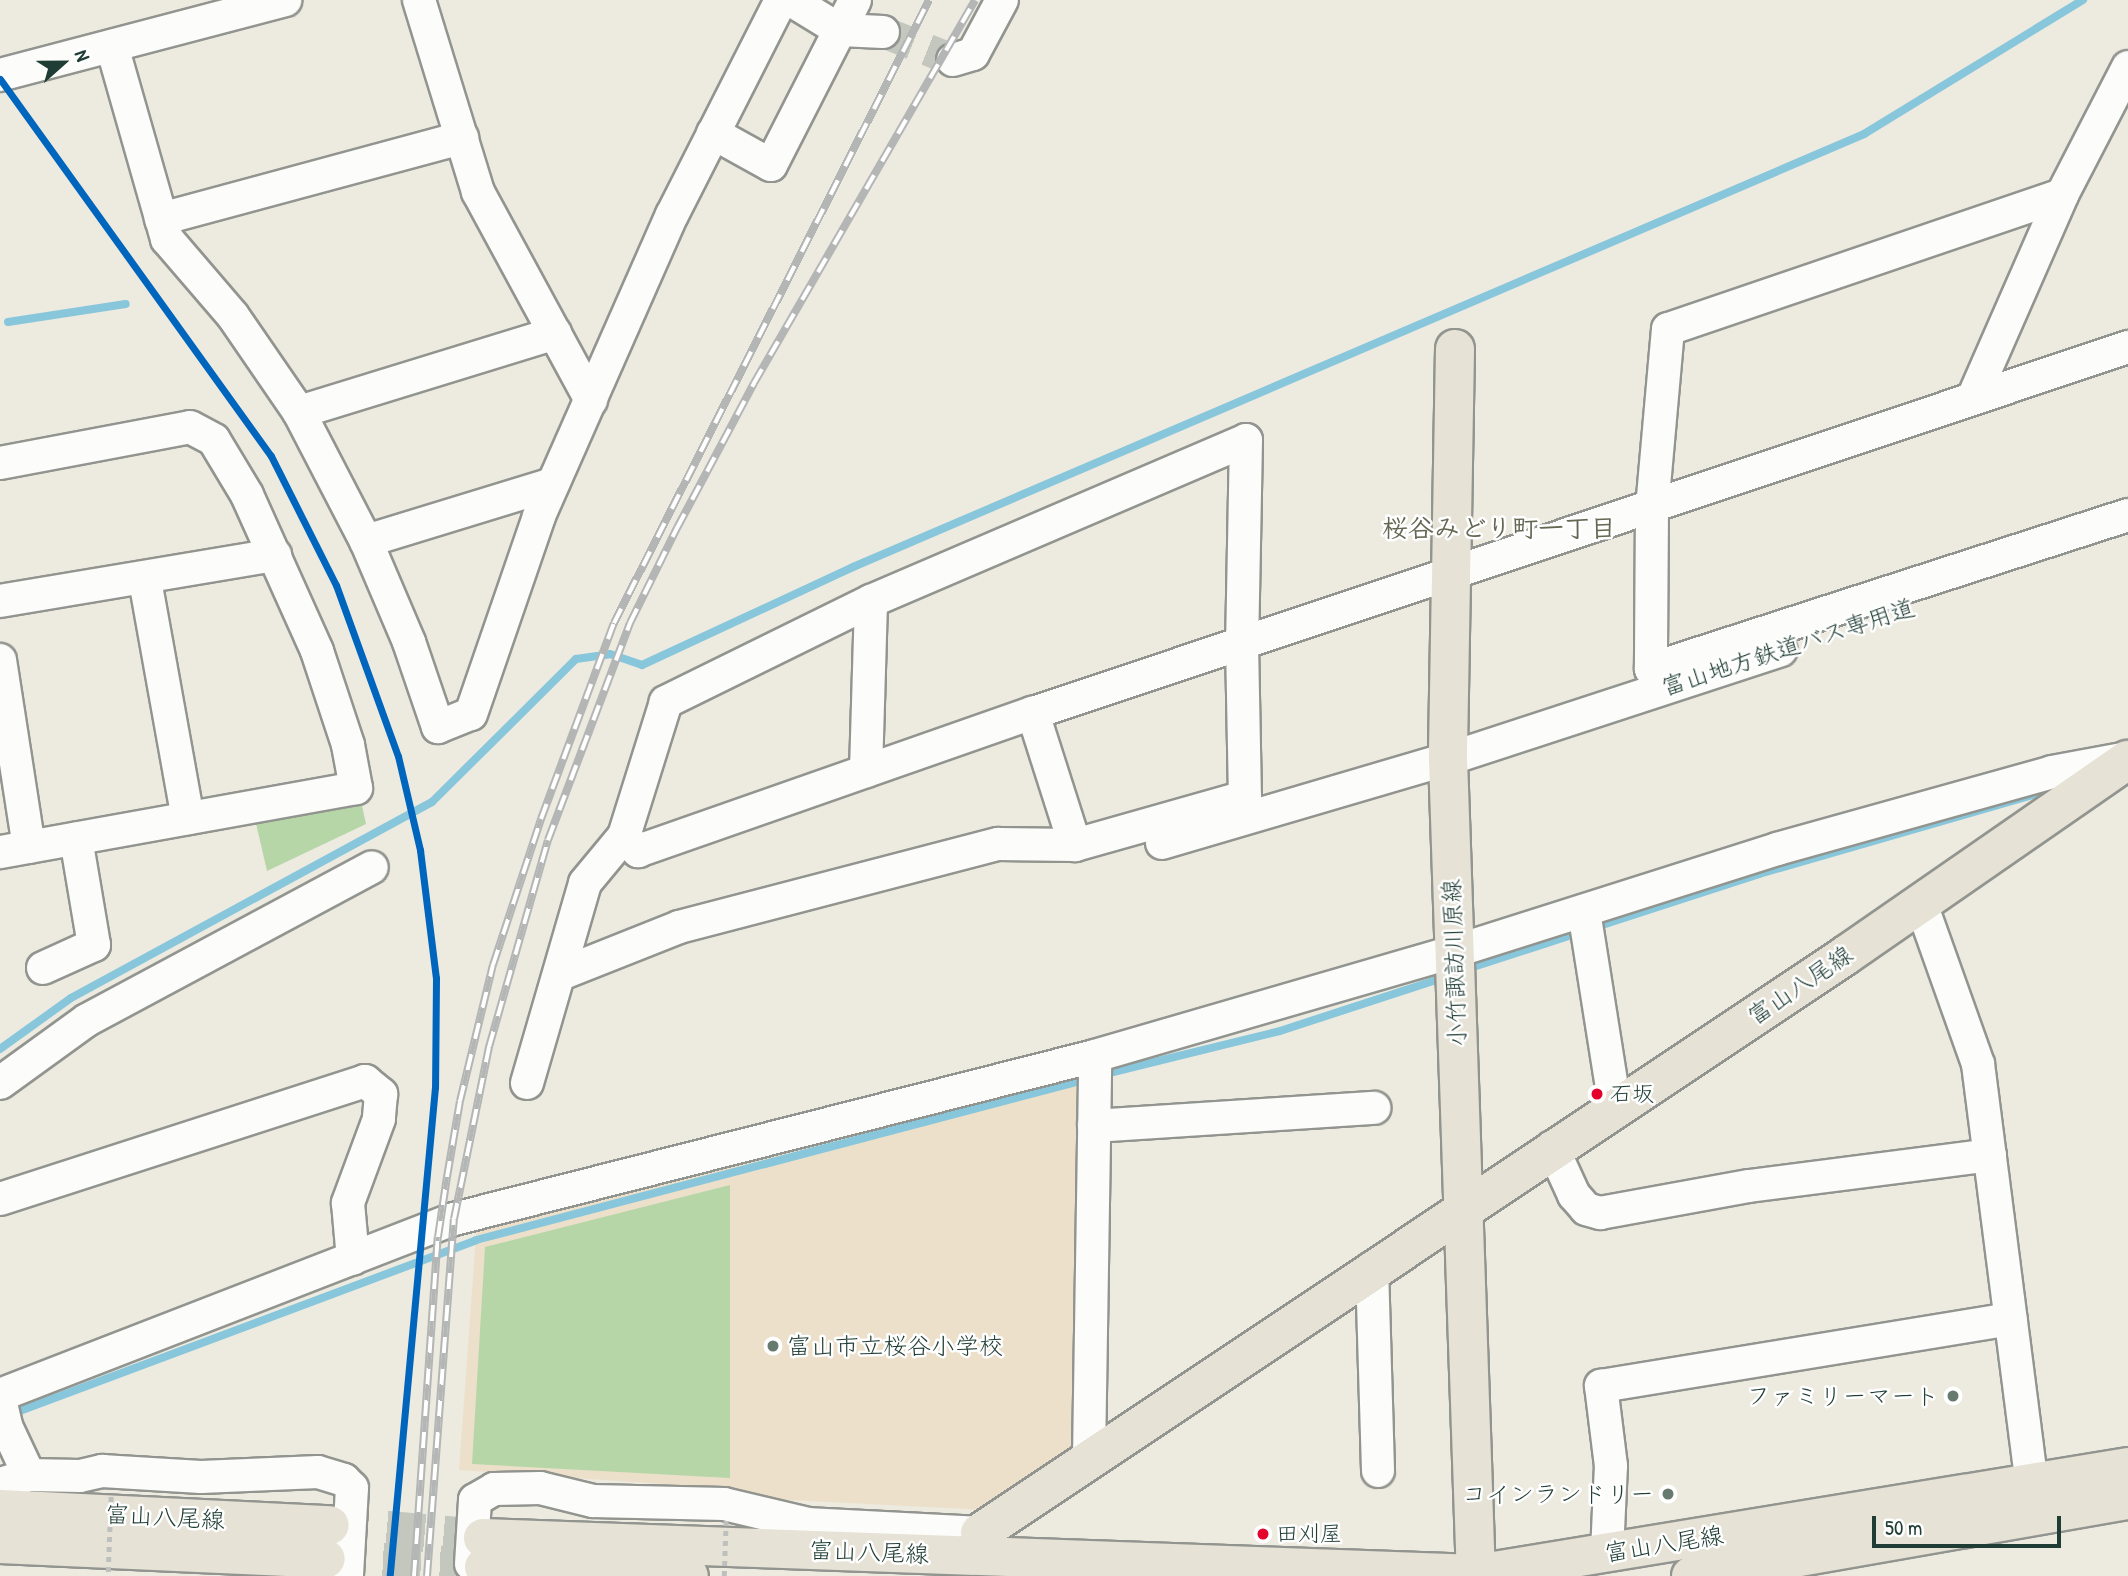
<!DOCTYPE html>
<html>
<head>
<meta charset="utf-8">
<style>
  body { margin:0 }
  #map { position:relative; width:2128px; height:1576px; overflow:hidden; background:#edeae0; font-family:"Patrick Hand","Klee One",sans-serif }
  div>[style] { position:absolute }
  .built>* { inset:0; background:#ece0cb }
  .green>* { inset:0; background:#b6d6a8 }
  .stream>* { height:8px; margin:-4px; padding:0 4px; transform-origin:4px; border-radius:4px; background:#87c6db }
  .minor-tunnel>* { height:32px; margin-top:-16px; transform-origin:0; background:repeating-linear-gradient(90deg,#c4c7be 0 32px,transparent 0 48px) }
  .major-tunnel>* { height:38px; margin-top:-19px; transform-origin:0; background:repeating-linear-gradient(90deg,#c4c7be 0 38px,transparent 0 57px) }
  .roads { filter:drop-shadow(2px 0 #92958f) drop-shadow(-2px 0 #92958f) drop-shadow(0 2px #92958f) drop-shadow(0 -2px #92958f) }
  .minor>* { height:32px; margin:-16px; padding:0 16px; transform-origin:16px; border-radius:16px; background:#fcfcfa }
  .major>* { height:38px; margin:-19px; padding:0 19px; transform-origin:19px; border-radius:19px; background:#e7e2d6 }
  .rail>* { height:8px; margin-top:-4px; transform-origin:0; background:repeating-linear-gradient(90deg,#fff 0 16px,#b3b6b4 0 32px); box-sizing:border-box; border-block:2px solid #b3b6b4 }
  .path-bridge>* { height:4.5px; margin-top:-2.25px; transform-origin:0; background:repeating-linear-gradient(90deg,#bdc0bd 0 5px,transparent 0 10px) }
  .rail-1>* { height:7px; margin:-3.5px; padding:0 3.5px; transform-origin:3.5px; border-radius:3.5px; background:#0065bd }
  .dots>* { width:19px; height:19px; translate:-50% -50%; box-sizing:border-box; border:4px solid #fff; border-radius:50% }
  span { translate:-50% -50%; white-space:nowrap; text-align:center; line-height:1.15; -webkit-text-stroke:5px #fff; paint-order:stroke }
  .bus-label { font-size:22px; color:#1f3d34 }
  .left { translate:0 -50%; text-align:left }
  .street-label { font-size:24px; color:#1f3d34 }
  .poi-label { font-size:24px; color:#1f3d34 }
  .right { translate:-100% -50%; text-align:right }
  .neighbourhood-label { font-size:26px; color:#646752; font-weight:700 }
  .north { position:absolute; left:28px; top:28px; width:70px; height:70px; -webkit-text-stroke:5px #fff; paint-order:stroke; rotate:69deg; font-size:19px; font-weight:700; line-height:28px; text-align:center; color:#1f3d34 }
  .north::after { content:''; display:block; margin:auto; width:24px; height:32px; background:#1f3d34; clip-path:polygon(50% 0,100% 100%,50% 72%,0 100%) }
  .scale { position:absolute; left:1872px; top:1516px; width:189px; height:32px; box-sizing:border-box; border:4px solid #1f3d34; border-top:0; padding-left:9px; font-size:21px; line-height:24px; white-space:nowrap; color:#1f3d34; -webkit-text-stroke:5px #fff; paint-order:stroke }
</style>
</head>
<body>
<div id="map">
  <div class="built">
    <div style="clip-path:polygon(1077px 1068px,1089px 1088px,1074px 1452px,987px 1510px,768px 1499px,735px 1489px,459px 1470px,477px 1222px)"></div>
  </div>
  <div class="green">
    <div style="clip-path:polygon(361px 801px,366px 824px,267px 871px,255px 819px)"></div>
    <div style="clip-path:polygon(730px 1185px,730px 1478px,472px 1464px,485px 1247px)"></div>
  </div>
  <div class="stream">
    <div style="left:8px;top:322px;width:119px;rotate:-8.7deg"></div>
    <div style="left:1593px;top:928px;width:175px;rotate:-18deg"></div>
    <div style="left:1759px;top:874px;width:313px;rotate:-16.1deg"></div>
    <div style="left:1467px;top:969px;width:120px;rotate:-18deg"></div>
    <div style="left:0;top:1049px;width:87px;rotate:-35.7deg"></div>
    <div style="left:71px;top:998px;width:411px;rotate:-28.5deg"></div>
    <div style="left:432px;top:802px;width:203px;rotate:-44.8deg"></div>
    <div style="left:576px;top:659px;width:34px;rotate:-8deg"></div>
    <div style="left:610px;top:654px;width:34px;rotate:19deg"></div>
    <div style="left:642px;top:665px;width:233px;rotate:-24.9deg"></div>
    <div style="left:853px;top:567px;width:1100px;rotate:-23.18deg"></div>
    <div style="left:1864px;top:134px;width:257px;rotate:-31.5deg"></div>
    <div style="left:1101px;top:1075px;width:184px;rotate:-13.8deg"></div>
    <div style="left:1280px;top:1031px;width:174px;rotate:-18.1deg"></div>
    <div style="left:9px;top:1415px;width:499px;rotate:-20.5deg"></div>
    <div style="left:476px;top:1240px;width:633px;rotate:-14.74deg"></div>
  </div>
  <div class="minor-tunnel">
    <div style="left:883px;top:32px;width:75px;rotate:21.8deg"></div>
  </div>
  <div class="major-tunnel">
    <div style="left:330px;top:1525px;width:154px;rotate:4.9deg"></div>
    <div style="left:326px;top:1559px;width:158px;rotate:2.9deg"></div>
  </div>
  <div class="roads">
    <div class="minor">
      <div style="left:419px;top:0;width:201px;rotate:72.9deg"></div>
      <div style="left:478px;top:192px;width:237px;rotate:61.5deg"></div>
      <div style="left:791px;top:0;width:57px;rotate:31.5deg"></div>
      <div style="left:840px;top:30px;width:43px;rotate:2.7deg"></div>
      <div style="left:112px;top:46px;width:201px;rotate:74.1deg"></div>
      <div style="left:167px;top:239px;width:101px;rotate:49.4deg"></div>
      <div style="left:233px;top:316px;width:116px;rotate:55.5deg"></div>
      <div style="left:299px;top:412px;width:145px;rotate:62.6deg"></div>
      <div style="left:366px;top:541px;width:110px;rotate:66.9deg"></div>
      <div style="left:409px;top:642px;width:90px;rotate:71.2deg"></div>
      <div style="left:438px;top:727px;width:35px;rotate:-22deg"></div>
      <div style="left:471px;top:714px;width:209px;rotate:-71deg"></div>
      <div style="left:539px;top:516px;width:329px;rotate:-66.2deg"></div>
      <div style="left:672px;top:215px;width:241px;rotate:-63.1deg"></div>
      <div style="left:953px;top:60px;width:21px;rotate:-17deg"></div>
      <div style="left:973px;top:54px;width:61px;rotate:-61.8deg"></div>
      <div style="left:0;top:75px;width:295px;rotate:-14.7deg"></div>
      <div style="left:713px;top:133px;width:66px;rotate:28.9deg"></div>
      <div style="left:771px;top:165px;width:185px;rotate:-63deg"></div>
      <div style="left:2062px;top:195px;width:416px;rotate:161.2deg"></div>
      <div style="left:1668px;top:329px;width:181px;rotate:95.1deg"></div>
      <div style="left:1652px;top:509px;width:160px;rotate:90.4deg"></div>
      <div style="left:1651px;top:669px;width:501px;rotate:-17.89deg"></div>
      <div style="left:161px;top:219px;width:312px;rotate:-15.1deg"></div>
      <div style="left:1973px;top:398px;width:222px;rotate:-66.3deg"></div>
      <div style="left:2062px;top:195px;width:144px;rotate:-62.7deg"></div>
      <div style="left:299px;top:412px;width:268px;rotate:-17.1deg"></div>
      <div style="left:0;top:463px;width:193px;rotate:-10.7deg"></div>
      <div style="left:190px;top:427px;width:27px;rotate:28deg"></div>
      <div style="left:214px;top:440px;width:64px;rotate:59deg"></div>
      <div style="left:247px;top:495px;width:171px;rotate:65.8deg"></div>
      <div style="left:317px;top:651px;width:99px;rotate:71.7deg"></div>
      <div style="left:348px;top:745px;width:44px;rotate:79.5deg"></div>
      <div style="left:356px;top:788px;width:362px;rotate:169.8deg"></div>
      <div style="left:366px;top:541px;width:195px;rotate:-17deg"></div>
      <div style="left:145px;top:580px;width:242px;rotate:79.8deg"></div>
      <div style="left:0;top:601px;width:279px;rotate:-9.5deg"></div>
      <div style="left:871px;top:601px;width:229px;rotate:153.8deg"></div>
      <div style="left:666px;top:702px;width:140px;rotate:107.4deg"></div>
      <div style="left:624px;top:836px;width:21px;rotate:47deg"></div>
      <div style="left:638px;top:851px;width:418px;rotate:-19.3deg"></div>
      <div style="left:1033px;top:713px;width:1155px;rotate:-18.48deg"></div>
      <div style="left:0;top:660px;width:189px;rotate:81.2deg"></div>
      <div style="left:866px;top:771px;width:170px;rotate:-88.3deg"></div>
      <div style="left:871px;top:601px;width:408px;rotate:-23.2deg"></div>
      <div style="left:1246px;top:440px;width:203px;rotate:91.1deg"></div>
      <div style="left:1242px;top:643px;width:154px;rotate:88.9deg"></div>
      <div style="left:1245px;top:797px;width:177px;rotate:164.2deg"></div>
      <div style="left:1075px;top:845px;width:139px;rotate:-107.7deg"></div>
      <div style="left:1162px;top:843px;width:298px;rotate:-16.4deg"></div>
      <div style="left:1448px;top:759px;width:350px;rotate:-18.1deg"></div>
      <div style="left:1920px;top:901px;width:173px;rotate:70.4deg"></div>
      <div style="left:1978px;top:1064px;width:422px;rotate:82.7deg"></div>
      <div style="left:1584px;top:911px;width:198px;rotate:81deg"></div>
      <div style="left:43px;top:968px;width:56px;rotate:-24.3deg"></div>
      <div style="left:94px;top:945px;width:108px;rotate:-99.6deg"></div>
      <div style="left:561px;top:974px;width:127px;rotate:-21.7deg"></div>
      <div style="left:679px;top:927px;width:330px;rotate:-14.6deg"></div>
      <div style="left:998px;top:844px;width:77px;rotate:0.7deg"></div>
      <div style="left:0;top:1083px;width:107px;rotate:-35.9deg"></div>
      <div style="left:87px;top:1020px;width:323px;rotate:-28.2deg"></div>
      <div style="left:527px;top:1083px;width:208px;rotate:-73.8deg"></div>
      <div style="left:585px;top:883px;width:61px;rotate:-50.3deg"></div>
      <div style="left:1094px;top:1126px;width:281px;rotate:-3.7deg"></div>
      <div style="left:1552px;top:1147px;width:53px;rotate:65.4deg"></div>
      <div style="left:1574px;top:1195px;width:18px;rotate:49deg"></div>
      <div style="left:1586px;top:1209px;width:15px;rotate:16deg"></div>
      <div style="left:1600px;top:1213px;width:151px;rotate:-10.3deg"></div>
      <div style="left:1749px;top:1186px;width:243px;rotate:-7.3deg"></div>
      <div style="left:0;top:1199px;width:384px;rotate:-17.9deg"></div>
      <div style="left:365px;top:1081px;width:21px;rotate:39deg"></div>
      <div style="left:381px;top:1094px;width:25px;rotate:95deg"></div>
      <div style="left:379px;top:1119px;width:90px;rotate:110.3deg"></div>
      <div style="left:348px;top:1203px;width:56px;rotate:84.9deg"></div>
      <div style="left:1372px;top:1268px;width:203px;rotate:88.3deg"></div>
      <div style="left:0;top:1395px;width:487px;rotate:-21.2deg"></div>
      <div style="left:454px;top:1219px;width:661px;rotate:-14.27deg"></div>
      <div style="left:1095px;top:1056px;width:373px;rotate:-16.2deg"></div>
      <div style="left:1453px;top:952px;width:340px;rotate:-17.6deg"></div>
      <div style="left:1777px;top:849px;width:286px;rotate:-15.6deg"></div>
      <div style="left:2052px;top:772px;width:77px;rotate:-10.4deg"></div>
      <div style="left:0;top:1399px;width:28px;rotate:77deg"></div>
      <div style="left:6px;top:1426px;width:54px;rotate:64.9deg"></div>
      <div style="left:1089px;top:1458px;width:402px;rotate:-89.1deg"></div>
      <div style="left:0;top:1484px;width:30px;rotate:-17deg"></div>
      <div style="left:29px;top:1475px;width:51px;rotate:1.1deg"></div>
      <div style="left:80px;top:1476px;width:23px;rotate:-13deg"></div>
      <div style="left:102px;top:1471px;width:99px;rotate:3.5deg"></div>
      <div style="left:201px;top:1477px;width:117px;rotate:-2.4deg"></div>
      <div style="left:318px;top:1472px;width:27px;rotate:17deg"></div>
      <div style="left:344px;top:1480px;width:11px;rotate:45deg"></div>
      <div style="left:352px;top:1488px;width:88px;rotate:93.3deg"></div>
      <div style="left:1607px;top:1553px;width:87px;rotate:-87.4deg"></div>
      <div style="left:1611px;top:1466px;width:81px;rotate:-97.1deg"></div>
      <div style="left:1601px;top:1386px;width:415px;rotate:-9.3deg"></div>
      <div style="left:471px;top:1564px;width:64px;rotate:-86.4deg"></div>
      <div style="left:475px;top:1500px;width:22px;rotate:-30deg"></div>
      <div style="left:494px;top:1489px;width:46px;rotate:-1.2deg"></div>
      <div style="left:540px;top:1488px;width:55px;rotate:13.8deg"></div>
      <div style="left:593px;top:1501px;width:131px;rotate:1.3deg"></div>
      <div style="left:724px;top:1504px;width:86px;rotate:13.4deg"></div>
      <div style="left:808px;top:1524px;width:172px;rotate:3deg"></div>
    </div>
    <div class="major">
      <div style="left:1455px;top:349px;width:410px;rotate:91deg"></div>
      <div style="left:1448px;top:759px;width:817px;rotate:88.04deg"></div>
      <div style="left:0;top:1509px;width:330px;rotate:2.8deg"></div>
      <div style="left:980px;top:1533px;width:1041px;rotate:-33.72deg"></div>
      <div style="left:1846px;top:955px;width:343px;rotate:-34.7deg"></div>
      <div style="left:483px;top:1538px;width:994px;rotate:2.08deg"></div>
      <div style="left:1476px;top:1574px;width:661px;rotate:-9.32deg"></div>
      <div style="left:0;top:1544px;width:326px;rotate:2.6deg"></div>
      <div style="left:484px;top:1567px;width:205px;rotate:2.5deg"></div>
      <div style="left:1691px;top:1576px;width:444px;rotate:-9.9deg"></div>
    </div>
  </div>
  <div class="rail">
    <div style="left:414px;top:1576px;width:340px;rotate:-86deg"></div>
    <div style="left:438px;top:1237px;width:61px;rotate:-81.5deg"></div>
    <div style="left:447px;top:1177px;width:77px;rotate:-80.3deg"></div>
    <div style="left:460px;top:1101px;width:140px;rotate:-76.4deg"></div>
    <div style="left:493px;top:965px;width:154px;rotate:-71.8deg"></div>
    <div style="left:541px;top:819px;width:209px;rotate:-69.6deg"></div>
    <div style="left:614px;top:623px;width:698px;rotate:-63.18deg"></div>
    <div style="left:427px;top:1576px;width:358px;rotate:-85.7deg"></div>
    <div style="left:454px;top:1219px;width:176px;rotate:-78.5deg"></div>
    <div style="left:489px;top:1047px;width:215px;rotate:-74.1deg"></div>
    <div style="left:548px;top:840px;width:232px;rotate:-69.3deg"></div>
    <div style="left:630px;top:623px;width:106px;rotate:-63.7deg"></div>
    <div style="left:677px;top:528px;width:164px;rotate:-62deg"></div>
    <div style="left:754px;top:383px;width:442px;rotate:-60deg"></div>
  </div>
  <div class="path-bridge">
    <div style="left:108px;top:1572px;width:77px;rotate:-87.8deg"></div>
    <div style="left:724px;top:1576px;width:56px;rotate:-88deg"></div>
  </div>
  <div class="rail-1">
    <div style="left:0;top:79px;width:464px;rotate:54.3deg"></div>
    <div style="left:271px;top:456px;width:144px;rotate:63.3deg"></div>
    <div style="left:336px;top:585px;width:182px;rotate:70.1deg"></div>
    <div style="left:398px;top:756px;width:97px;rotate:76.8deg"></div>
    <div style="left:420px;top:850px;width:129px;rotate:82.9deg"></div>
    <div style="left:436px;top:978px;width:109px;rotate:90.5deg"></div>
    <div style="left:435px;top:1087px;width:491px;rotate:95.3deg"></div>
  </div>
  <div class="dots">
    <div style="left:1597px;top:1094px;background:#e4002b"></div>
    <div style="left:773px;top:1346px;background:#677a70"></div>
    <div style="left:1953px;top:1396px;background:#677a70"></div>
    <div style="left:1668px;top:1494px;background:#677a70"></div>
    <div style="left:1263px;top:1534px;background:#e4002b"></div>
  </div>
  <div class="bus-label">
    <span class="left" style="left:1610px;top:1094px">石坂</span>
    <span class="left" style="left:1276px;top:1534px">田刈屋</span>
  </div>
  <div class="street-label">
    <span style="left:1788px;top:647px;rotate:-18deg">富山地方鉄道バス専用道</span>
    <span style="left:1454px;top:963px;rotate:-92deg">小竹諏訪川原線</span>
    <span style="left:1800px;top:985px;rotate:-34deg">富山八尾線</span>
    <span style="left:165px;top:1517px;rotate:3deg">富山八尾線</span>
    <span style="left:1664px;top:1544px;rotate:-9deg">富山八尾線</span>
    <span style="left:869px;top:1552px;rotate:2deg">富山八尾線</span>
  </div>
  <div class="poi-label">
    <span class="left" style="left:787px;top:1346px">富山市立桜谷小学校</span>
    <span class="right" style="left:1939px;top:1396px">ファミリーマート</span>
    <span class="right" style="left:1654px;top:1494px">コインランドリー</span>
  </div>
  <div class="neighbourhood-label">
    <span style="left:1499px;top:528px">桜谷みどり町一丁目</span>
  </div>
  <div class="north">N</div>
  <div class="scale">50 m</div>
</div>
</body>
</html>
